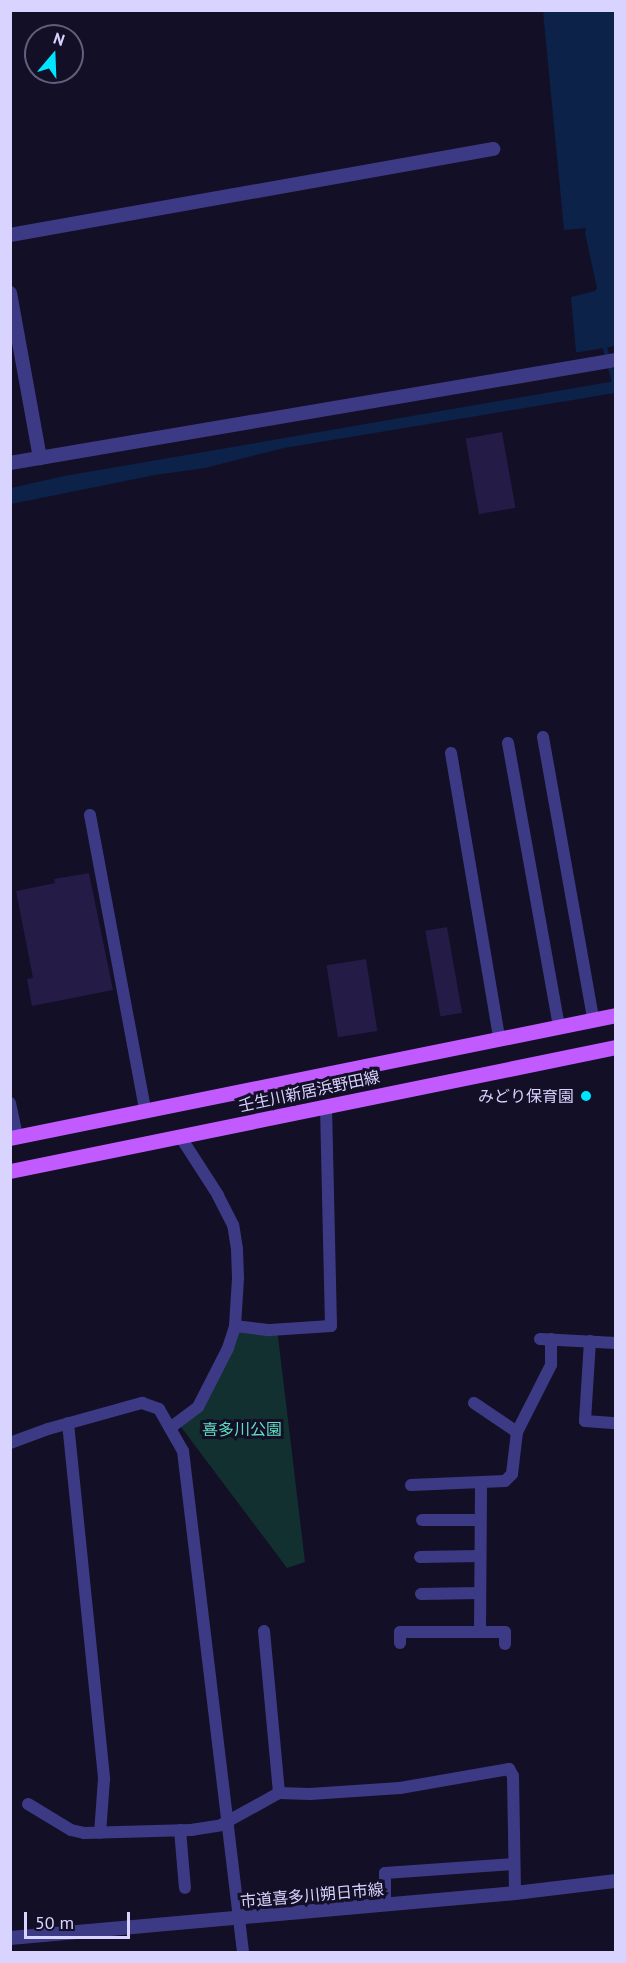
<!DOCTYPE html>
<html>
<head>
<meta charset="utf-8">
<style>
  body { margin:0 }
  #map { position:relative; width:626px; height:1963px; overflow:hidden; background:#130f26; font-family:"PT Sans","Noto Sans JP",sans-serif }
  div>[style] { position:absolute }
  .green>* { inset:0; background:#12302f }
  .water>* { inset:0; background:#0c2248 }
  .stream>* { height:4.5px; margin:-2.25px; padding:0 2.25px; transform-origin:2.25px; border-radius:2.25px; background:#0c2248 }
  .building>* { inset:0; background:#241b47; transform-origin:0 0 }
  .minor>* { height:12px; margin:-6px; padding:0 6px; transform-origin:6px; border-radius:6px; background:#3d3a85 }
  .tertiary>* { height:14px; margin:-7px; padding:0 7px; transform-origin:7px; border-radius:7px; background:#3d3a85 }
  .primary>* { height:15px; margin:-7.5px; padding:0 7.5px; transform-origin:7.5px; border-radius:7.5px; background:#c25bff }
  .dots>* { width:16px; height:16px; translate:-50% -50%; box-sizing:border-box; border:3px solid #130f26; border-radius:50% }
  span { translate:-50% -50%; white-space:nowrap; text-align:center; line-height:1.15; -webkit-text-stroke:6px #130f26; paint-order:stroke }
  .street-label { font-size:16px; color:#d9d4ff }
  .poi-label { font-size:16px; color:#d9d4ff }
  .right { translate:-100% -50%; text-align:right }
  .park-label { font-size:16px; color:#5fe0c0 }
  .frame { position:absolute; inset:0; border:12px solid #d9d4ff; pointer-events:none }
  .north { position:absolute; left:24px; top:24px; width:60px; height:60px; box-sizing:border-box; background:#130f26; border:2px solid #625e7d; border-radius:50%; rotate:19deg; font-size:16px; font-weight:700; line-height:24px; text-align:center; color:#d9d4ff }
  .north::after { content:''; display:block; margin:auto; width:21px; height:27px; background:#00e5ff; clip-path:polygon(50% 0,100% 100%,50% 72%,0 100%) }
  .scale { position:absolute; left:24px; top:1912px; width:106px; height:27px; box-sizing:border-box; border:3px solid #d9d4ff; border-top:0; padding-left:8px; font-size:18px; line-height:21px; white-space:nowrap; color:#d9d4ff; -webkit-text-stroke:4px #130f26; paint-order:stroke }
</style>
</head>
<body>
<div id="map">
  <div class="green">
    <div style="clip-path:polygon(235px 1326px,277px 1328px,305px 1562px,287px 1568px,178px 1423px,198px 1407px)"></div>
  </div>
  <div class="water">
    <div style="clip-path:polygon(543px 11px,615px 11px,615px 346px,580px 352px,576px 352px,571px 297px,595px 291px,597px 288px,585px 233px,586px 228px,564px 230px)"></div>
    <div style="clip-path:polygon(615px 381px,615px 393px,284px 448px,205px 468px,155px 475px,11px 504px,11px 488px,64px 476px)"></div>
  </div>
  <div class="stream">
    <div style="left:605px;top:348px;width:41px;rotate:74.2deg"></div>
  </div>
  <div class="building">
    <div style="left:502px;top:432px;width:77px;height:37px;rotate:80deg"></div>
    <div style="clip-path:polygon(89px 873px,113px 990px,32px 1006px,27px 979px,33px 978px,16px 891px,55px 883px,54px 879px)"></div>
    <div style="left:447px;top:927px;width:87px;height:22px;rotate:80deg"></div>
    <div style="left:366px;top:959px;width:73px;height:40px;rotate:81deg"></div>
  </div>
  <div class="minor">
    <div style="left:543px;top:737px;width:286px;rotate:79.9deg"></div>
    <div style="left:508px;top:743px;width:288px;rotate:79.8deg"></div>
    <div style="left:451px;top:753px;width:289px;rotate:80.4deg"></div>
    <div style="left:90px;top:815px;width:300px;rotate:79.4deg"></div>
    <div style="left:10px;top:1103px;width:35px;rotate:78deg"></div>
    <div style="left:235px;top:1326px;width:35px;rotate:7deg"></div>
    <div style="left:270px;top:1330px;width:61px;rotate:-3.8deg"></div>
    <div style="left:331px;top:1326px;width:220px;rotate:-91.3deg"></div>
    <div style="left:540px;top:1339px;width:76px;rotate:3deg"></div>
    <div style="left:590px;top:1341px;width:80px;rotate:93.6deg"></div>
    <div style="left:585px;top:1421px;width:31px;rotate:4deg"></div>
    <div style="left:474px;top:1403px;width:52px;rotate:34deg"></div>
    <div style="left:68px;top:1423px;width:358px;rotate:84.2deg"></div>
    <div style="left:104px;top:1779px;width:54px;rotate:94.2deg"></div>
    <div style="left:170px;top:1428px;width:35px;rotate:-37deg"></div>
    <div style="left:198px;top:1407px;width:66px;rotate:-63deg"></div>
    <div style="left:228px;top:1348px;width:23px;rotate:-72deg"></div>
    <div style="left:235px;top:1326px;width:48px;rotate:-86.4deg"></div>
    <div style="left:238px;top:1278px;width:29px;rotate:-92deg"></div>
    <div style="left:237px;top:1249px;width:24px;rotate:-99deg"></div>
    <div style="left:233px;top:1225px;width:34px;rotate:-117deg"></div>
    <div style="left:218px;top:1195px;width:70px;rotate:-122.8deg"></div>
    <div style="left:10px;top:1443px;width:40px;rotate:-20.2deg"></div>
    <div style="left:48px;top:1429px;width:98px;rotate:-15.5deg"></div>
    <div style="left:142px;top:1403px;width:18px;rotate:19deg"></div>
    <div style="left:159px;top:1409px;width:48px;rotate:60.3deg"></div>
    <div style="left:183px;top:1451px;width:505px;rotate:83.17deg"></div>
    <div style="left:411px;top:1485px;width:94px;rotate:-2.4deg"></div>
    <div style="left:505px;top:1481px;width:10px;rotate:-45deg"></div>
    <div style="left:512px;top:1474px;width:42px;rotate:-83.2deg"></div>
    <div style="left:517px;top:1432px;width:75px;rotate:-63.1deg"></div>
    <div style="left:551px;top:1365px;width:26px;rotate:-90deg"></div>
    <div style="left:422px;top:1520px;width:58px"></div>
    <div style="left:420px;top:1557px;width:60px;rotate:-1deg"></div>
    <div style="left:421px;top:1594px;width:59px;rotate:-1deg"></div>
    <div style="left:264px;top:1631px;width:163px;rotate:84.7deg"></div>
    <div style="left:480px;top:1632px;width:149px;rotate:-89.6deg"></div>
    <div style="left:400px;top:1643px;width:11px;rotate:-90deg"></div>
    <div style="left:400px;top:1632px;width:105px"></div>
    <div style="left:505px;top:1632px;width:12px;rotate:90deg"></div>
    <div style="left:28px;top:1804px;width:50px;rotate:31.2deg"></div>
    <div style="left:71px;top:1830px;width:13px;rotate:13deg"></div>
    <div style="left:84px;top:1833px;width:107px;rotate:-1.6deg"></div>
    <div style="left:191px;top:1830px;width:30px;rotate:-9deg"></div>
    <div style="left:221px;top:1825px;width:66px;rotate:-28.9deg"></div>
    <div style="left:279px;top:1793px;width:31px;rotate:2deg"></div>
    <div style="left:310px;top:1794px;width:90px;rotate:-3.8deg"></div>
    <div style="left:400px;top:1788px;width:111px;rotate:-9.9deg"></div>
    <div style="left:509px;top:1769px;width:8px;rotate:60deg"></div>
    <div style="left:513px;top:1776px;width:117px;rotate:89deg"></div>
    <div style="left:180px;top:1830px;width:58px;rotate:85.1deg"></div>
    <div style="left:385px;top:1904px;width:31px;rotate:-90deg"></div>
    <div style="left:385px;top:1873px;width:129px;rotate:-4deg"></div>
  </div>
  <div class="tertiary">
    <div style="left:10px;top:235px;width:491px;rotate:-10.1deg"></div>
    <div style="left:10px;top:293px;width:168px;rotate:79.7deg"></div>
    <div style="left:10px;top:463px;width:615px;rotate:-9.65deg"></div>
    <div style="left:10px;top:1938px;width:507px;rotate:-5.09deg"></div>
    <div style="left:515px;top:1893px;width:102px;rotate:-6.8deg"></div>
  </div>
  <div class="primary">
    <div style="left:10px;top:1138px;width:618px;rotate:-11.47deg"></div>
    <div style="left:10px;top:1171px;width:619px;rotate:-11.56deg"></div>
  </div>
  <div class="dots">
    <div style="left:586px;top:1096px;background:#00e5ff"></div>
  </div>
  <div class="street-label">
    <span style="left:309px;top:1091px;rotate:-12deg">壬生川新居浜野田線</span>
    <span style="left:312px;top:1895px;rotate:-5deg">市道喜多川朔日市線</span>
  </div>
  <div class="poi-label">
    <span class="right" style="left:574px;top:1096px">みどり保育園</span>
  </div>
  <div class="park-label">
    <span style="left:242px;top:1429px">喜多川公園</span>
  </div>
  <div class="frame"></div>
  <div class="north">N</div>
  <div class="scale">50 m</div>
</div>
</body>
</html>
